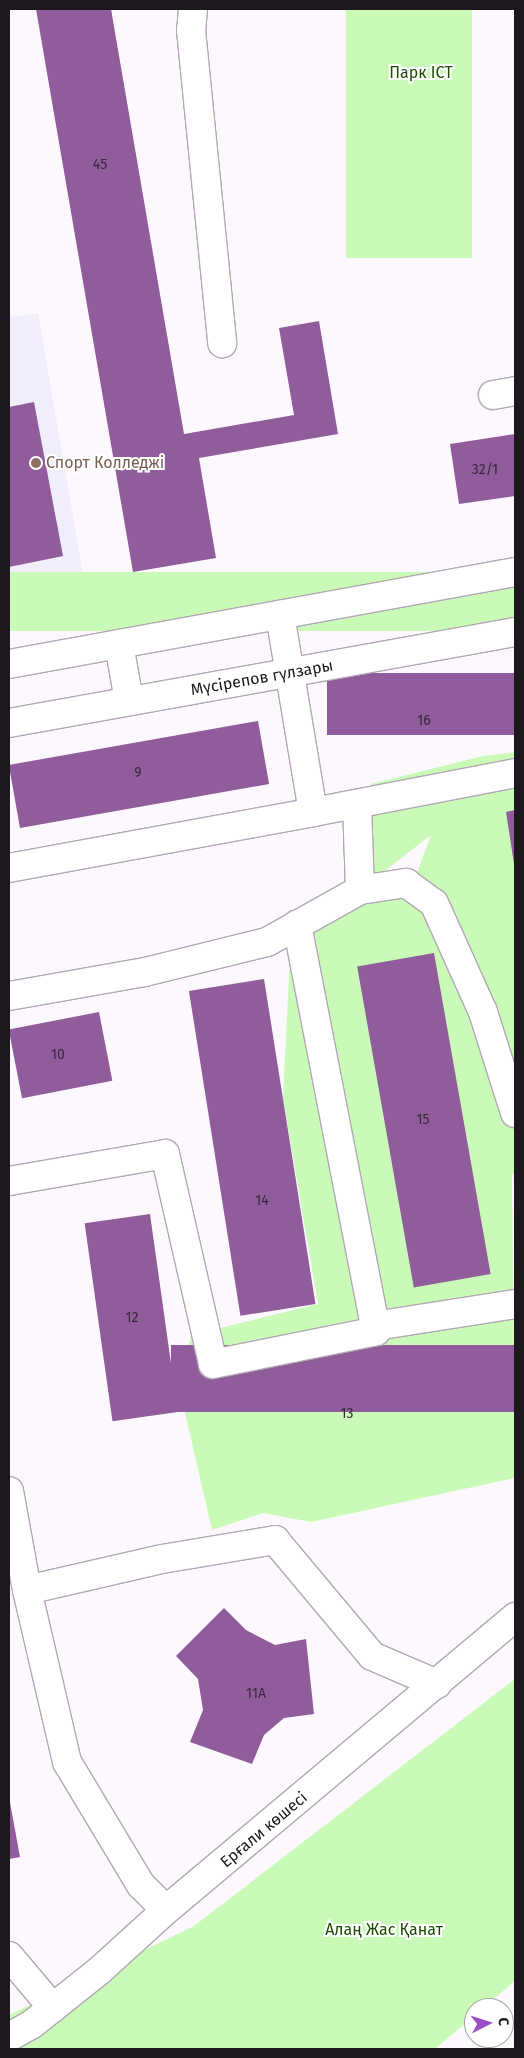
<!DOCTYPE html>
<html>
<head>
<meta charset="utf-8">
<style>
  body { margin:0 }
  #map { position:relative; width:524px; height:2058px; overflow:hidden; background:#fdf8fe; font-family:"Fira Sans",sans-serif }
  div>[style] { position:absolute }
  .education>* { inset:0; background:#f0eefb }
  .green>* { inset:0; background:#cafab8; transform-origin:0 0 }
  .building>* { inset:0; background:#905c9b; transform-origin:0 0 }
  .roads { filter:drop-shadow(1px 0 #b2a7b4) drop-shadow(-1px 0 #b2a7b4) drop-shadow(0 1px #b2a7b4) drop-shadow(0 -1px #b2a7b4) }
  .minor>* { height:28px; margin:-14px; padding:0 14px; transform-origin:14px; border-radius:14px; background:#fff }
  .dots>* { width:14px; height:14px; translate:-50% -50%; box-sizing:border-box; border:2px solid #fff; border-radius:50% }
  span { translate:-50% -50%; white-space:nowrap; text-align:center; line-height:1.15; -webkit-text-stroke:4px #fff; paint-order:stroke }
  .number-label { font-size:14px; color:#39293c }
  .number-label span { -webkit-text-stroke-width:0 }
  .park-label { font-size:16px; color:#1d4c00 }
  .education-label { font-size:16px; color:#785e54 }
  .left { translate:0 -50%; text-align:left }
  .street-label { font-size:16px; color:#1c181d }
  .frame { position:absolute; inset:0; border:10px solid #1c181d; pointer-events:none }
  .north { position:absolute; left:464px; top:1998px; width:50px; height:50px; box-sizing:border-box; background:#fff; border:1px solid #a4a3a5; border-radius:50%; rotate:85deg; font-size:14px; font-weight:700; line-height:20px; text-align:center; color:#1c181d }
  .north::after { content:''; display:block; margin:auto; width:18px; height:22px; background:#9950c3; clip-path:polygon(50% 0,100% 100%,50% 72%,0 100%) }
</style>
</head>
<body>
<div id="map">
  <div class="education">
    <div style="clip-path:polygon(38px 313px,89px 609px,9px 624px,9px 317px)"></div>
  </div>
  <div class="green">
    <div style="left:346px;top:9px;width:126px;height:249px"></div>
    <div style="left:515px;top:572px;width:59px;height:514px;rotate:90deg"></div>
    <div style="clip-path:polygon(515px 752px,515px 1174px,512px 1175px,515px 1478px,311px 1522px,263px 1513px,212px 1530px,179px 1387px,191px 1335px,318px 1304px,283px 1098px,292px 913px,353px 906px,417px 873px,431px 835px,360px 890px,371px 784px,483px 756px)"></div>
    <div style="clip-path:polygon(515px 1679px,515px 1981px,483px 2008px,474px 2008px,474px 2016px,435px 2049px,9px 2049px,9px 2015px,194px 1926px)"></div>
  </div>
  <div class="building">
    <div style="clip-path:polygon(36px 9px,111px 9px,184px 434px,294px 415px,279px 328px,319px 321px,338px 434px,199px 458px,216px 558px,133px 572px)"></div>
    <div style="clip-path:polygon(34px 402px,63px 556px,9px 567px,9px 407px)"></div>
    <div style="clip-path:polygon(515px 434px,515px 496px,459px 504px,450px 444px)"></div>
    <div style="left:515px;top:673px;width:62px;height:188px;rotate:90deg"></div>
    <div style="left:258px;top:721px;width:64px;height:253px;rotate:80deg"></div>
    <div style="clip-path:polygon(515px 810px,515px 864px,514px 864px,506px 812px)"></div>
    <div style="left:434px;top:953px;width:326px;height:78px;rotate:80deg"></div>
    <div style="left:264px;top:979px;width:329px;height:76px;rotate:81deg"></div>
    <div style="left:99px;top:1012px;width:70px;height:92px;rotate:79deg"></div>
    <div style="left:150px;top:1214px;width:200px;height:66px;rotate:82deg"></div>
    <div style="left:515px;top:1345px;width:67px;height:344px;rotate:90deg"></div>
    <div style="clip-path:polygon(224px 1608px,246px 1630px,275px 1645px,306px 1639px,314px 1714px,284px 1718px,264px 1735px,252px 1764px,190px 1742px,203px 1710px,198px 1679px,176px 1656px)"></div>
    <div style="clip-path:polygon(9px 1797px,20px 1857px,9px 1859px)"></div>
  </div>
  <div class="roads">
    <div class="minor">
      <div style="left:193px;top:9px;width:21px;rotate:95deg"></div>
      <div style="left:191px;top:30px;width:315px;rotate:84.3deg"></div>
      <div style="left:493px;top:395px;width:22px;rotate:-10deg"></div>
      <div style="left:119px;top:644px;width:58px;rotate:80deg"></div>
      <div style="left:9px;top:664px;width:514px;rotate:-10.3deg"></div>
      <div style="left:9px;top:723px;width:514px;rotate:-10.2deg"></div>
      <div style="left:313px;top:812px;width:206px;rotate:-10.9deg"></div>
      <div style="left:9px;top:868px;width:309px;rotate:-10.4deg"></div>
      <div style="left:313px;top:812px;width:200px;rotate:-99.5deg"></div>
      <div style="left:360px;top:890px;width:47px;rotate:-8.7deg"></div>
      <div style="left:406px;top:883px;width:34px;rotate:36deg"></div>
      <div style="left:434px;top:903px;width:120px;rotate:65.8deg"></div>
      <div style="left:483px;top:1012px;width:106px;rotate:72.4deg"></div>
      <div style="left:9px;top:996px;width:138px;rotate:-10deg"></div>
      <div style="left:145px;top:972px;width:126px;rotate:-13.8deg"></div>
      <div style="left:267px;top:942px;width:107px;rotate:-29.2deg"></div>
      <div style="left:360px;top:890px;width:86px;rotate:-92deg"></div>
      <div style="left:9px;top:1181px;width:158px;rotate:-9.8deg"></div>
      <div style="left:165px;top:1154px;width:215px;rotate:77.1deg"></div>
      <div style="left:213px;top:1364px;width:166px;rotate:-11.4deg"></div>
      <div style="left:376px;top:1331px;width:414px;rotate:-101deg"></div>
      <div style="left:375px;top:1326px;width:142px;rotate:-8.9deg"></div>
      <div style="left:9px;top:1491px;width:101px;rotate:79.7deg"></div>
      <div style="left:27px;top:1590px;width:177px;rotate:76.9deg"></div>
      <div style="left:67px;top:1762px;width:144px;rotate:59deg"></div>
      <div style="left:141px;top:1885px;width:35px;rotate:45deg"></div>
      <div style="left:27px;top:1590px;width:139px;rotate:-12.9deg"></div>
      <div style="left:162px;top:1559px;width:115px;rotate:-9.5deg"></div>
      <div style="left:275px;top:1540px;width:151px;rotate:50.1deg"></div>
      <div style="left:372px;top:1656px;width:71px;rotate:23.3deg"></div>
      <div style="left:9px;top:1956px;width:68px;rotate:49.8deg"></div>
      <div style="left:9px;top:2037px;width:25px;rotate:-29deg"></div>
      <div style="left:31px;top:2025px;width:87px;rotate:-38.5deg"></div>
      <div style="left:99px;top:1971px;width:91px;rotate:-42.3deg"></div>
      <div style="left:166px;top:1910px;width:456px;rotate:-40deg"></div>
    </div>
  </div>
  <div class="dots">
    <div style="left:36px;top:463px;background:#8d6e63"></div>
  </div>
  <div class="number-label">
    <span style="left:100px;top:165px">45</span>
    <span style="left:485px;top:470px">32/1</span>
    <span style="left:424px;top:721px">16</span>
    <span style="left:138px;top:773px">9</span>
    <span style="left:58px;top:1055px">10</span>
    <span style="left:423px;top:1120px">15</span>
    <span style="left:262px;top:1201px">14</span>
    <span style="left:132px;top:1318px">12</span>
    <span style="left:347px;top:1414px">13</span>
    <span style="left:256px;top:1694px">11А</span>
  </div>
  <div class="park-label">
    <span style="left:421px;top:73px">Парк ICT</span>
    <span style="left:384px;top:1930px">Алаң Жас Қанат</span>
  </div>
  <div class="education-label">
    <span class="left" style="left:46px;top:463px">Спорт Колледжі</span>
  </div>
  <div class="street-label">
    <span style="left:262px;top:678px;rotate:-10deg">Мүсірепов гүлзары</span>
    <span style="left:264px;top:1830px;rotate:-40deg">Ерғали көшесі</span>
  </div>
  <div class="frame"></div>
  <div class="north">С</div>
</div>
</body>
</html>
